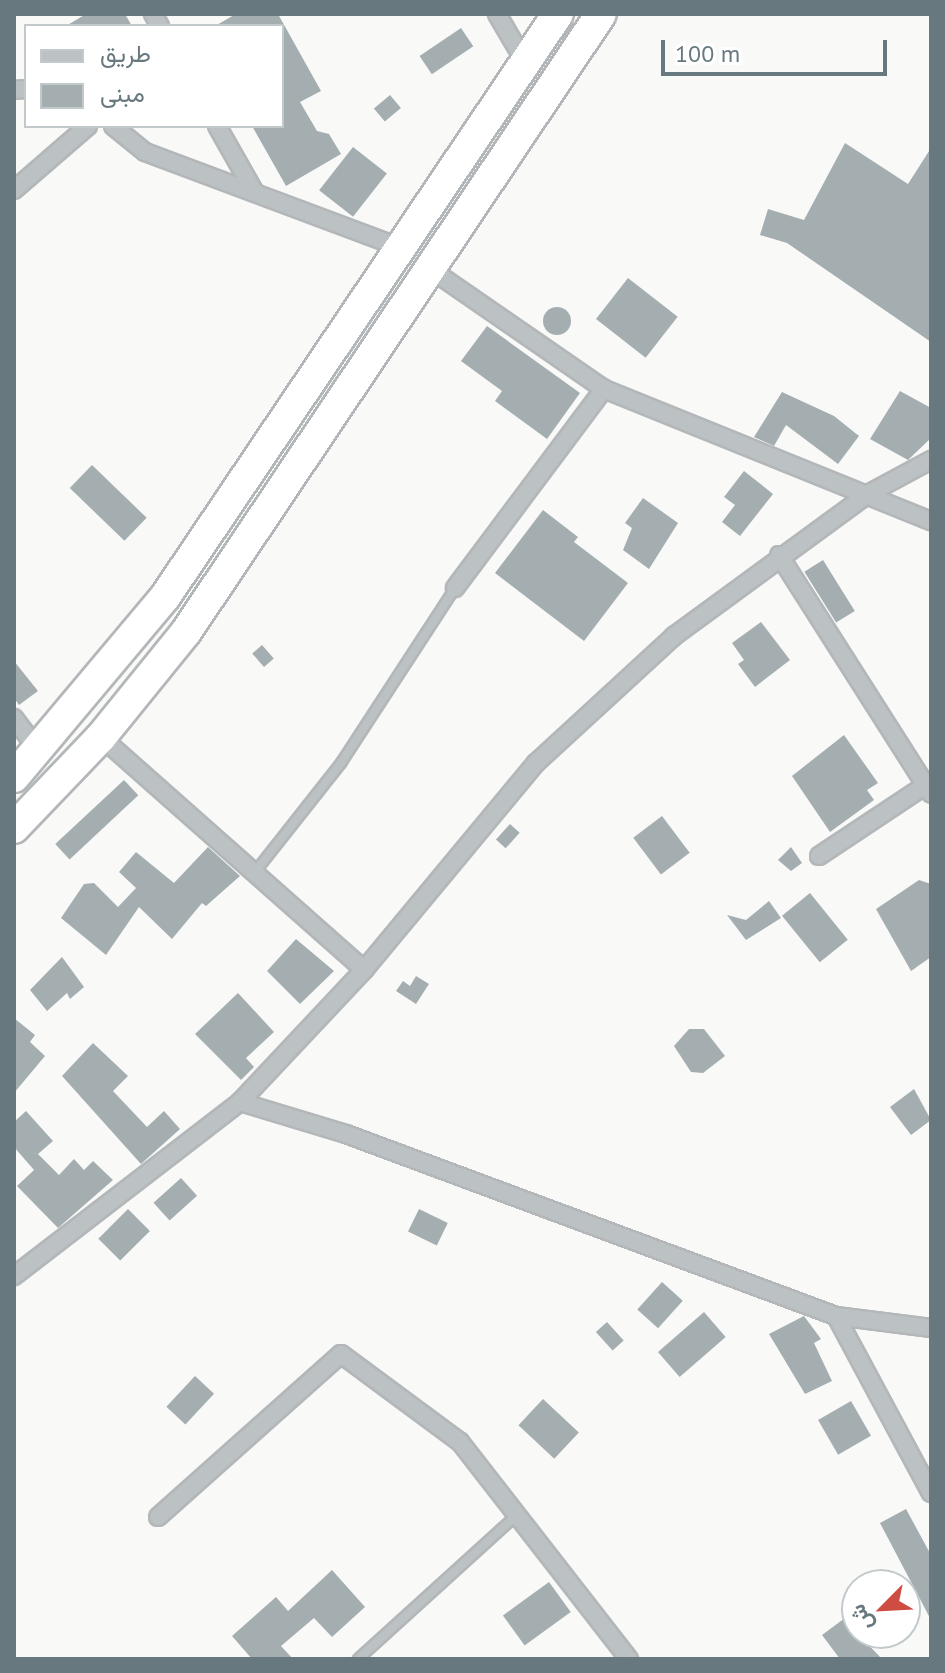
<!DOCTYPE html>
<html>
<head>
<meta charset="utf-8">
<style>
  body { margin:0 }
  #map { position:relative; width:945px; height:1673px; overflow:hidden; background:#f9f9f7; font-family:"PT Sans",Vazirmatn,sans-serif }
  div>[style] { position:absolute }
  .building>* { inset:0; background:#a4aeb1; transform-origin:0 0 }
  .round { border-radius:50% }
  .roads { filter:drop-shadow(2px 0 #b3b7b9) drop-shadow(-2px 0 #b3b7b9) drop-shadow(0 2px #b3b7b9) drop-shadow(0 -2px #b3b7b9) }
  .lane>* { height:8px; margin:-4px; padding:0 4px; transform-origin:4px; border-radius:4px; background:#bcc2c4 }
  .street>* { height:16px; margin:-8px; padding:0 8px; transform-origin:8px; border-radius:8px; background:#bcc2c4 }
  .highway>* { height:30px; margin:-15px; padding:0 15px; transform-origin:15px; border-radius:15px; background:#fff }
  span { translate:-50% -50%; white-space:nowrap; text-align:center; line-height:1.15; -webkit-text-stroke:8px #fff; paint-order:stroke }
  .frame { position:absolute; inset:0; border:16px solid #67787e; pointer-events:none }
  .legend { position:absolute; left:24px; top:24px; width:260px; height:104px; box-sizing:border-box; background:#fff; border:2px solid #c2c9cb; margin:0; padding:10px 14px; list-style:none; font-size:24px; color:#67787e }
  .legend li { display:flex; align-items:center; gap:16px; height:40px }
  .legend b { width:40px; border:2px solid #c2c9cb }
  .north { position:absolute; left:841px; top:1569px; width:80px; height:80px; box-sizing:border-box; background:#fff; border:2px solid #c2c9cb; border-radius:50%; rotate:246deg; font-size:22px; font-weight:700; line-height:32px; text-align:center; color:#67787e }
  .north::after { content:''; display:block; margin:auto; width:28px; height:36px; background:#ce4d42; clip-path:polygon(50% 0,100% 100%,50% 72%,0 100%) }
  .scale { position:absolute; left:661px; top:40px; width:226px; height:36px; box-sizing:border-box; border:4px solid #67787e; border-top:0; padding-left:10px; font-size:24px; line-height:28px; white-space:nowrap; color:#67787e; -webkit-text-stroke:6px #fff; paint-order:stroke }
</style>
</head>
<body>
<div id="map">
  <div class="building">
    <div style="clip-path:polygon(86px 14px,125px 14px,132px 26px,66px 26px)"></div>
    <div style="clip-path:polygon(236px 14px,278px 14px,321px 91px,300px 102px,317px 131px,329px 134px,341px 154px,286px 186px,252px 126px,282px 126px,282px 26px,215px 26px)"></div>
    <div style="left:461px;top:28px;width:22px;height:50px;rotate:56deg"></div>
    <div style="left:390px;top:95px;width:17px;height:21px;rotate:50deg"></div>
    <div style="clip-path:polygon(845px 143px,908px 184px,931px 148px,931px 342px,787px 243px,760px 235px,768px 209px,804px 220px)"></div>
    <div style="left:353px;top:147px;width:43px;height:55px;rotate:38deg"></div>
    <div style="left:628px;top:278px;width:63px;height:52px;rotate:38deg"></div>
    <div class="round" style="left:543px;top:307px;width:28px;height:28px"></div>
    <div style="clip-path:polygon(487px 326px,580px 393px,547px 439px,495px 401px,502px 391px,461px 361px)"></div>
    <div style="clip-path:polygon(900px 391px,931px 408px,931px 438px,908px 460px,870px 439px)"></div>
    <div style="clip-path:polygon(782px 392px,834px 416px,859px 436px,838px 464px,786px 425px,774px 446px,754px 437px)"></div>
    <div style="left:92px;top:465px;width:76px;height:32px;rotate:44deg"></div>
    <div style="clip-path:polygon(744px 471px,773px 494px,740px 536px,722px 522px,735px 505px,724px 497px)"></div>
    <div style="clip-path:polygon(643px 498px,678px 523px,649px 569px,623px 550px,632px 528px,625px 523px)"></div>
    <div style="clip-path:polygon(543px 510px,578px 537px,574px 542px,628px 583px,584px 641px,495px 573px)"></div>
    <div style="left:823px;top:560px;width:60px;height:22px;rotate:58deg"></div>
    <div style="clip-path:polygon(761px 622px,790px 660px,755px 687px,738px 664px,744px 660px,732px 643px)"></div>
    <div style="left:262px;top:645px;width:18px;height:13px;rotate:49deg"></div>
    <div style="clip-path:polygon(14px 661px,38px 691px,19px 705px,14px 698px)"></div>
    <div style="clip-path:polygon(844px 735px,878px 783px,867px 790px,874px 800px,830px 832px,792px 776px)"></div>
    <div style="left:124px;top:780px;width:21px;height:94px;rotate:47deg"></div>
    <div style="left:662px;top:816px;width:46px;height:36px;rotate:53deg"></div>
    <div style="left:510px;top:824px;width:13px;height:21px;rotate:42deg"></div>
    <div style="clip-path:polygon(208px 847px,240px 876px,206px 906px,202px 903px,172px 939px,139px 907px,106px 955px,61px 918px,84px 884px,94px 883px,118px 907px,136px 888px,119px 872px,136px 852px,174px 883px)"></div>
    <div style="clip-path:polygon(791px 847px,802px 863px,791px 871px,778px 860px)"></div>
    <div style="clip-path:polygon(919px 880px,931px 884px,931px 957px,911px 971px,876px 909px)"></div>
    <div style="left:810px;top:893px;width:60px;height:36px;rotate:51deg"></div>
    <div style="clip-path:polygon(769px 901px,781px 918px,746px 940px,727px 915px,746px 920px)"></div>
    <div style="clip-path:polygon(296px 939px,334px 971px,300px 1004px,267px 971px)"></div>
    <div style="clip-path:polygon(62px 957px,84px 987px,70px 999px,67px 993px,47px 1011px,30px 990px)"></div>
    <div style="clip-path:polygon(416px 976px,429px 984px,416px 1004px,396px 991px,403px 981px,410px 986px)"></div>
    <div style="clip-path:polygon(238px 993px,274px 1032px,246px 1058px,254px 1067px,241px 1080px,195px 1034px)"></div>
    <div style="clip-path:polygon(14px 1018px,35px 1035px,30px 1042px,45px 1056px,14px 1093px)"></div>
    <div style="clip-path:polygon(689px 1029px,704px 1029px,725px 1056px,703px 1073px,691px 1072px,674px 1046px)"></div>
    <div style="clip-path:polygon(93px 1043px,128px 1076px,113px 1091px,147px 1127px,164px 1111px,180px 1129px,141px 1164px,62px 1076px)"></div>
    <div style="clip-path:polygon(914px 1089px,931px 1120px,911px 1135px,890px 1107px)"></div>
    <div style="clip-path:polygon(26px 1111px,53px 1141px,38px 1154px,59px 1175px,74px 1159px,84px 1170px,93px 1161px,113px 1180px,58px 1228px,17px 1186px,34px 1170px,14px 1147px,14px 1122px)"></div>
    <div style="left:181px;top:1178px;width:24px;height:37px;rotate:48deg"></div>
    <div style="left:128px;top:1209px;width:31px;height:42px;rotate:45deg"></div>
    <div style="left:419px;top:1209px;width:32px;height:25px;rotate:26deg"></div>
    <div style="left:662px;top:1282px;width:28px;height:37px;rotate:42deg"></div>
    <div style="left:704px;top:1312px;width:33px;height:61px;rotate:49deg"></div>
    <div style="clip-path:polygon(804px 1316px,821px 1339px,814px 1343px,832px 1381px,805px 1394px,769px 1334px)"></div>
    <div style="left:607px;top:1322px;width:25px;height:15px;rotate:48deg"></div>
    <div style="left:195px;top:1376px;width:26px;height:42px;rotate:43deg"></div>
    <div style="left:543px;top:1399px;width:49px;height:36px;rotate:43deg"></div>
    <div style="left:851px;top:1401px;width:40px;height:38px;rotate:60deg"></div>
    <div style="clip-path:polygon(906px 1509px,931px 1555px,931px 1620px,880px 1523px)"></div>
    <div style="clip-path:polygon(332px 1570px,365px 1607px,332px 1637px,314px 1618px,281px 1646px,293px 1659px,252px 1659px,232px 1636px,276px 1597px,288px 1611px)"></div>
    <div style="left:549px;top:1582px;width:37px;height:57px;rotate:54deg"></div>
    <div style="clip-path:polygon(849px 1615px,857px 1633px,882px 1659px,840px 1659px,822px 1635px)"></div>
  </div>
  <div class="roads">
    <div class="lane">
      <div style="left:255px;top:872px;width:139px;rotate:-51.7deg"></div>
      <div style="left:341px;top:763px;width:209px;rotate:-56.9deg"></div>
      <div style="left:358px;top:1659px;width:215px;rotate:-42.2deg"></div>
    </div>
    <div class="street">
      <div style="left:153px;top:14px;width:14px;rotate:60deg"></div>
      <div style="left:497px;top:14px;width:56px;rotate:59.7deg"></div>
      <div style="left:14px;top:90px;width:12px;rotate:-5deg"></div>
      <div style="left:113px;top:126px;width:41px;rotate:39.1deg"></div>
      <div style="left:145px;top:152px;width:274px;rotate:20.5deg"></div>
      <div style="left:217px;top:126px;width:75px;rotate:60.4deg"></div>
      <div style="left:14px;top:190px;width:98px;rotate:-40.9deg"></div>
      <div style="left:430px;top:269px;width:211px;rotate:34.6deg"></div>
      <div style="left:604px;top:389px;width:353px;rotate:22deg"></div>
      <div style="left:779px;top:555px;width:283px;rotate:57.5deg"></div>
      <div style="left:455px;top:588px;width:249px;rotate:-53.2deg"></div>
      <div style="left:14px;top:718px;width:41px;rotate:52.9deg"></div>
      <div style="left:101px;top:737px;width:351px;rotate:41.5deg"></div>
      <div style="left:819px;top:856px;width:128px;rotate:-33.6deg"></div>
      <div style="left:240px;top:1102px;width:111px;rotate:16.8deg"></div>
      <div style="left:346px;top:1134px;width:523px;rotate:20.38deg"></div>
      <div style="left:836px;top:1316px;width:96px;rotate:7.2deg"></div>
      <div style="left:14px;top:1276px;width:285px;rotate:-37.6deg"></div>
      <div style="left:240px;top:1102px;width:181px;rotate:-46.8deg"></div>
      <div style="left:364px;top:970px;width:269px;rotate:-50.3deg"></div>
      <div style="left:536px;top:763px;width:188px;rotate:-42.6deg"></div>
      <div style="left:674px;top:636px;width:240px;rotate:-36.2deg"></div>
      <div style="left:868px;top:494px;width:72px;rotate:-28.4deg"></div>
      <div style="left:836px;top:1316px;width:201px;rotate:61.8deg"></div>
      <div style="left:158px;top:1517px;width:245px;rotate:-41.7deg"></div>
      <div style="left:341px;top:1354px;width:148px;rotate:36.5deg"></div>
      <div style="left:460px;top:1442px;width:275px;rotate:52.1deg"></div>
    </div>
    <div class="highway">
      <div style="left:14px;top:777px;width:235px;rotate:-50deg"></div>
      <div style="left:165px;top:597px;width:703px;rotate:-56.02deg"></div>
      <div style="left:14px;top:828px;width:126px;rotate:-46.3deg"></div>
      <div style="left:101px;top:737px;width:135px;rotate:-51deg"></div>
      <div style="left:186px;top:632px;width:744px;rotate:-56.12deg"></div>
    </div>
  </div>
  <div class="frame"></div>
  <ul class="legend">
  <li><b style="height:10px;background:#bcc2c4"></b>طريق</li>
  <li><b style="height:22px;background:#a4aeb1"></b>مبنى</li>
  </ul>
  <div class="north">ش</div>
  <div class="scale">100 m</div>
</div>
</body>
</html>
